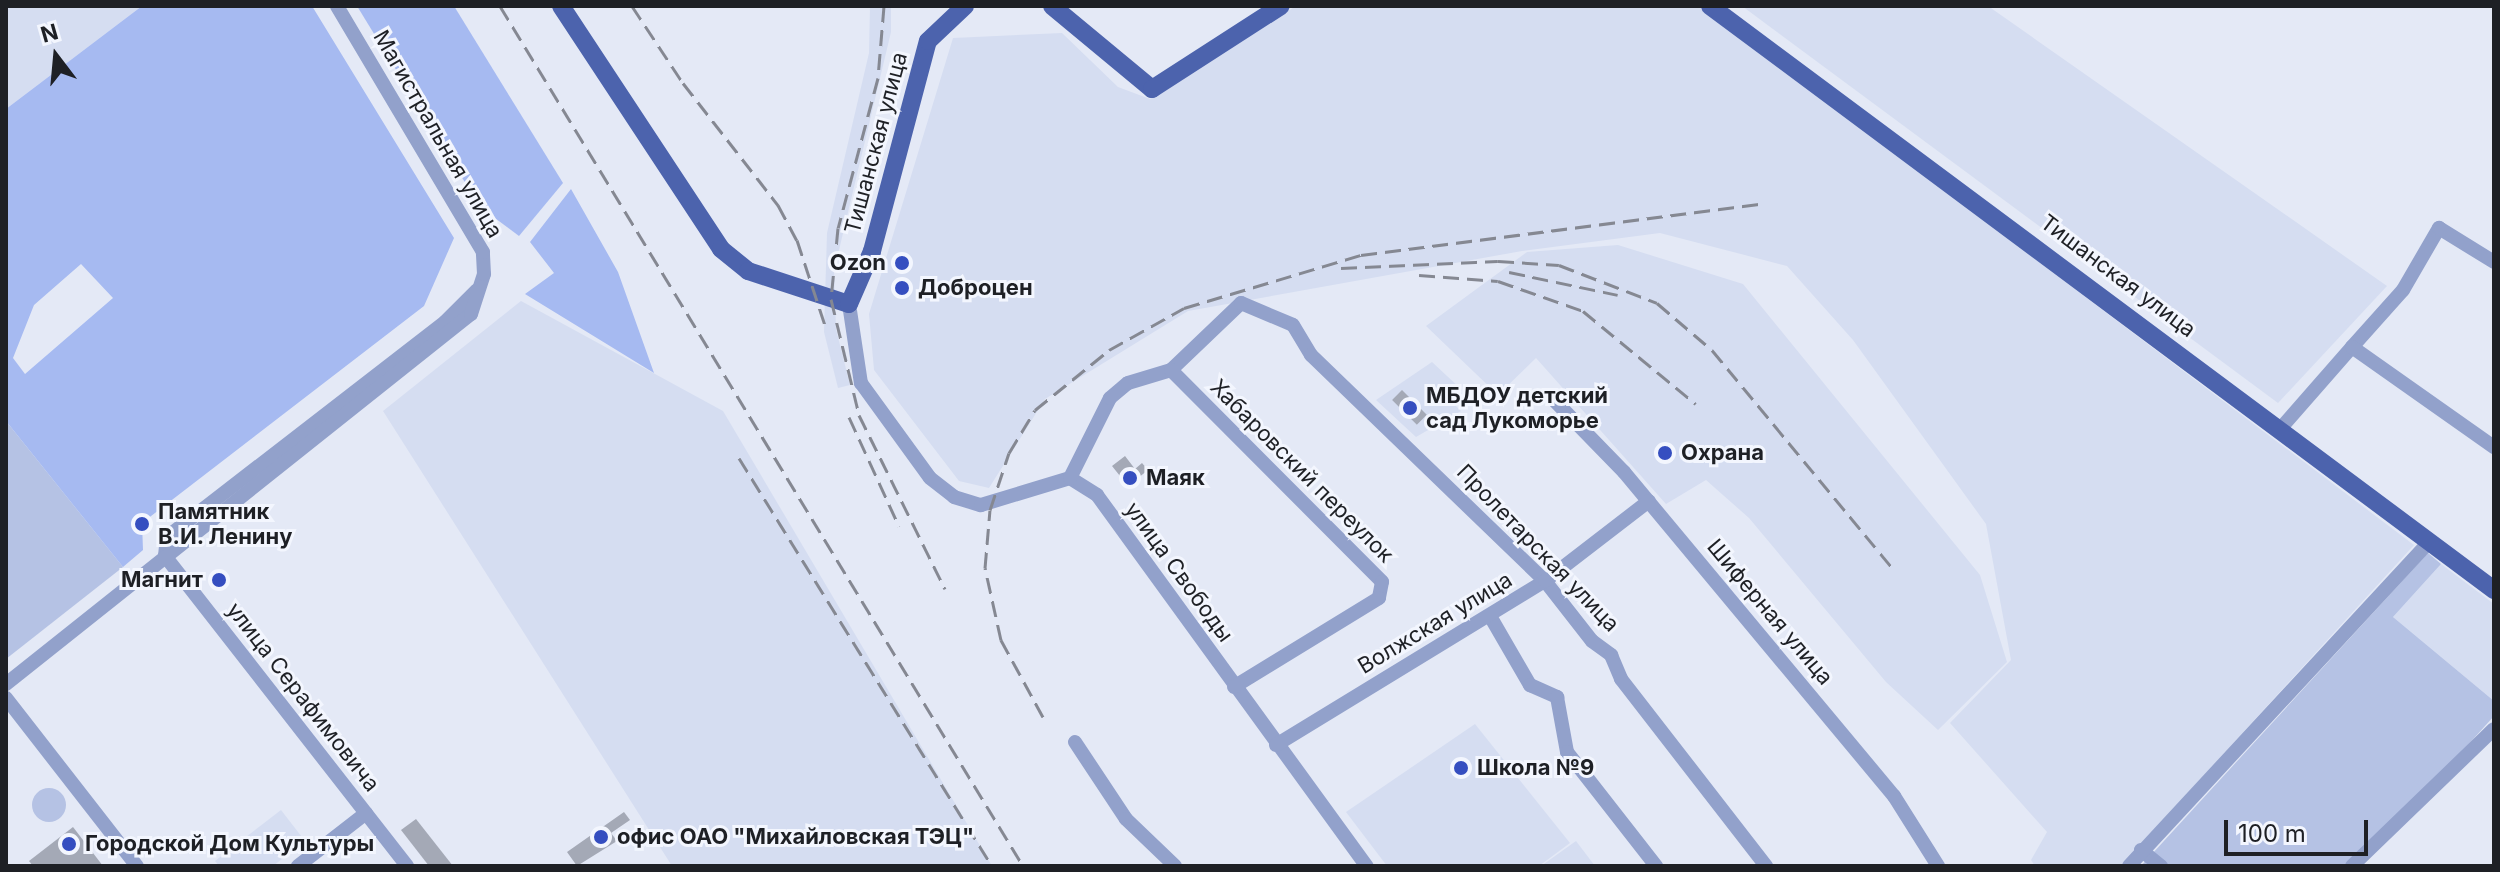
<!DOCTYPE html>
<html>
<head>
<meta charset="utf-8">
<style>
  body { margin:0 }
  #map { position:relative; width:2500px; height:872px; overflow:hidden; background:#e4e9f6; font-family:Inter,sans-serif }
  div>[style] { position:absolute }
  .built>* { inset:0; background:#d5ddf1 }
  .green>* { inset:0; background:#b5c2e4 }
  .round { border-radius:50% }
  .forest>* { inset:0; background:#a6baf1 }
  .building>* { inset:0; background:#a4a9b6; transform-origin:0 0 }
  .minor>* { height:14px; margin:-7px; padding:0 7px; transform-origin:7px; border-radius:7px; background:#92a1cb }
  .major>* { height:18px; margin:-9px; padding:0 9px; transform-origin:9px; border-radius:9px; background:#4c63ad }
  .rail>* { height:3px; margin-top:-1.5px; transform-origin:0; background:repeating-linear-gradient(90deg,#858892 0 16px,transparent 0 24px) }
  .dots>* { width:22px; height:22px; translate:-50% -50%; box-sizing:border-box; border:4px solid #f3f6fe; border-radius:50% }
  span { translate:-50% -50%; white-space:nowrap; text-align:center; line-height:1.15; -webkit-text-stroke:6px #f3f6fe; paint-order:stroke }
  .street-label { font-size:22px; color:#1e2025 }
  .poi-label { font-size:22px; color:#1e2025; font-weight:700 }
  .right { translate:-100% -50%; text-align:right }
  .left { translate:0 -50%; text-align:left }
  .frame { position:absolute; inset:0; border:8px solid #1e2025; pointer-events:none }
  .north { position:absolute; left:16px; top:16px; width:80px; height:80px; -webkit-text-stroke:6px #f3f6fe; paint-order:stroke; rotate:344deg; font-size:22px; font-weight:700; line-height:32px; text-align:center; color:#1e2025 }
  .north::after { content:''; display:block; margin:auto; width:28px; height:36px; background:#1e2025; clip-path:polygon(50% 0,100% 100%,50% 72%,0 100%) }
  .scale { position:absolute; left:2224px; top:820px; width:144px; height:36px; box-sizing:border-box; border:4px solid #1e2025; border-top:0; padding-left:10px; font-size:24px; line-height:28px; white-space:nowrap; color:#1e2025; -webkit-text-stroke:6px #f3f6fe; paint-order:stroke }
</style>
</head>
<body>
<div id="map">
  <div class="built">
    <div style="clip-path:polygon(6px 6px,142px 6px,6px 109px)"></div>
    <div style="clip-path:polygon(870px 6px,891px 6px,891px 32px,834px 271px,836px 329px,850px 385px,838px 388px,824px 332px,827px 233px,869px 53px)"></div>
    <div style="clip-path:polygon(1296px 6px,1700px 6px,2414px 545px,2121px 866px,2035px 866px,2031px 860px,2047px 832px,1950px 723px,2011px 660px,1986px 524px,1853px 340px,1787px 266px,1660px 233px,1522px 251px,1188px 311px,1045px 399px,989px 488px,959px 481px,874px 370px,869px 314px,953px 38px,1062px 33px,1118px 87px,1150px 99px)"></div>
    <div style="clip-path:polygon(1742px 6px,1988px 6px,2387px 286px,2278px 403px)"></div>
    <div style="clip-path:polygon(1618px 245px,1743px 284px,1980px 575px,2007px 662px,1938px 730px,1886px 682px,1749px 518px,1706px 480px,1666px 504px,1536px 358px,1498px 395px,1426px 326px,1527px 252px)"></div>
    <div style="clip-path:polygon(521px 301px,723px 411px,992px 866px,672px 866px,383px 411px)"></div>
    <div style="clip-path:polygon(1432px 362px,1462px 390px,1450px 400px,1461px 411px,1416px 437px,1376px 400px)"></div>
    <div style="clip-path:polygon(2441px 564px,2494px 604px,2494px 701px,2393px 617px)"></div>
    <div style="clip-path:polygon(1475px 724px,1570px 843px,1539px 866px,1387px 866px,1346px 812px)"></div>
    <div style="clip-path:polygon(281px 810px,305px 841px,273px 866px,219px 866px,215px 861px)"></div>
    <div style="clip-path:polygon(1576px 841px,1595px 866px,1541px 866px)"></div>
  </div>
  <div class="green">
    <div style="clip-path:polygon(6px 421px,123px 567px,6px 659px)"></div>
    <div style="clip-path:polygon(2428px 553px,2441px 564px,2393px 617px,2494px 701px,2494px 716px,2456px 758px,2348px 866px,2141px 866px)"></div>
    <div class="round" style="left:32px;top:788px;width:34px;height:34px"></div>
  </div>
  <div class="forest">
    <div style="clip-path:polygon(evenodd,142px 6px,312px 6px,454px 238px,424px 306px,142px 523px,143px 550px,123px 567px,6px 421px,6px 109px,142px 6px,81px 264px,113px 298px,25px 374px,13px 358px,34px 305px,81px 264px)"></div>
    <div style="clip-path:polygon(357px 6px,454px 6px,563px 183px,519px 236px,480px 207px)"></div>
    <div style="clip-path:polygon(571px 189px,618px 272px,654px 373px,525px 294px,554px 273px,530px 242px)"></div>
  </div>
  <div class="building">
    <div style="left:1402px;top:390px;width:35px;height:14px;rotate:45deg"></div>
    <div style="clip-path:polygon(1125px 456px,1135px 469px,1142px 463px,1148px 470px,1128px 486px,1112px 466px)"></div>
    <div style="clip-path:polygon(624px 812px,630px 820px,611px 833px,617px 841px,577px 866px,567px 852px)"></div>
    <div style="clip-path:polygon(416px 819px,453px 866px,429px 866px,401px 830px)"></div>
    <div style="clip-path:polygon(73px 827px,103px 866px,33px 866px,29px 861px)"></div>
  </div>
  <div class="minor">
    <div style="left:849px;top:304px;width:80px;rotate:81.4deg"></div>
    <div style="left:861px;top:383px;width:117px;rotate:54deg"></div>
    <div style="left:930px;top:478px;width:31px;rotate:38deg"></div>
    <div style="left:954px;top:497px;width:28px;rotate:17deg"></div>
    <div style="left:981px;top:505px;width:93px;rotate:-16.9deg"></div>
    <div style="left:1070px;top:478px;width:32px;rotate:32deg"></div>
    <div style="left:1097px;top:495px;width:459px;rotate:54deg"></div>
    <div style="left:2352px;top:347px;width:76px;rotate:-48.2deg"></div>
    <div style="left:2403px;top:290px;width:72px;rotate:-59.9deg"></div>
    <div style="left:2439px;top:228px;width:65px;rotate:31.7deg"></div>
    <div style="left:1171px;top:370px;width:97px;rotate:-43.7deg"></div>
    <div style="left:1241px;top:303px;width:56px;rotate:22.9deg"></div>
    <div style="left:1293px;top:325px;width:35px;rotate:59deg"></div>
    <div style="left:1311px;top:355px;width:325px;rotate:44deg"></div>
    <div style="left:1545px;top:581px;width:76px;rotate:51.9deg"></div>
    <div style="left:1592px;top:641px;width:24px;rotate:36deg"></div>
    <div style="left:1611px;top:655px;width:26px;rotate:67deg"></div>
    <div style="left:1621px;top:679px;width:237px;rotate:52.2deg"></div>
    <div style="left:1553px;top:399px;width:102px;rotate:45.8deg"></div>
    <div style="left:1624px;top:472px;width:422px;rotate:50.2deg"></div>
    <div style="left:1894px;top:796px;width:83px;rotate:57.8deg"></div>
    <div style="left:2281px;top:428px;width:108px;rotate:-48.8deg"></div>
    <div style="left:2352px;top:347px;width:174px;rotate:35.2deg"></div>
    <div style="left:1070px;top:478px;width:89px;rotate:-63.4deg"></div>
    <div style="left:1110px;top:398px;width:23px;rotate:-40deg"></div>
    <div style="left:1128px;top:383px;width:45px;rotate:-16.8deg"></div>
    <div style="left:1171px;top:370px;width:299px;rotate:45.1deg"></div>
    <div style="left:1382px;top:582px;width:16px;rotate:101deg"></div>
    <div style="left:1379px;top:598px;width:170px;rotate:148.5deg"></div>
    <div style="left:165px;top:556px;width:19px;rotate:-84deg"></div>
    <div style="left:167px;top:537px;width:351px;rotate:-37.7deg"></div>
    <div style="left:445px;top:322px;width:45px;rotate:-45deg"></div>
    <div style="left:165px;top:556px;width:393px;rotate:52deg"></div>
    <div style="left:1490px;top:616px;width:80px;rotate:59.9deg"></div>
    <div style="left:1530px;top:685px;width:30px;rotate:24deg"></div>
    <div style="left:1557px;top:697px;width:56px;rotate:79.7deg"></div>
    <div style="left:1567px;top:752px;width:145px;rotate:52deg"></div>
    <div style="left:6px;top:684px;width:594px;rotate:-38.51deg"></div>
    <div style="left:471px;top:314px;width:42px;rotate:-72deg"></div>
    <div style="left:484px;top:274px;width:22px;rotate:-93deg"></div>
    <div style="left:483px;top:252px;width:286px;rotate:-120.7deg"></div>
    <div style="left:6px;top:698px;width:213px;rotate:52.1deg"></div>
    <div style="left:1075px;top:742px;width:92px;rotate:56.5deg"></div>
    <div style="left:1126px;top:819px;width:68px;rotate:43.8deg"></div>
    <div style="left:1276px;top:745px;width:315px;rotate:-31.4deg"></div>
    <div style="left:1545px;top:581px;width:131px;rotate:-37.6deg"></div>
    <div style="left:2141px;top:850px;width:26px;rotate:39deg"></div>
    <div style="left:298px;top:866px;width:86px;rotate:-37.9deg"></div>
    <div style="left:2129px;top:866px;width:443px;rotate:-47.2deg"></div>
    <div style="left:2352px;top:866px;width:197px;rotate:-44deg"></div>
  </div>
  <div class="major">
    <div style="left:561px;top:6px;width:291px;rotate:56.6deg"></div>
    <div style="left:721px;top:249px;width:35px;rotate:39deg"></div>
    <div style="left:748px;top:271px;width:106px;rotate:18.1deg"></div>
    <div style="left:849px;top:304px;width:58px;rotate:-66.5deg"></div>
    <div style="left:872px;top:251px;width:217px;rotate:-75.1deg"></div>
    <div style="left:928px;top:41px;width:51px;rotate:-43.4deg"></div>
    <div style="left:1052px;top:6px;width:130px;rotate:39.7deg"></div>
    <div style="left:1152px;top:89px;width:153px;rotate:-32.8deg"></div>
    <div style="left:1710px;top:6px;width:978px;rotate:36.68deg"></div>
  </div>
  <div class="rail">
    <div style="left:500px;top:6px;width:1007px;rotate:58.69deg"></div>
    <div style="left:632px;top:6px;width:92px;rotate:56.5deg"></div>
    <div style="left:683px;top:83px;width:155px;rotate:52.1deg"></div>
    <div style="left:778px;top:205px;width:40px;rotate:62deg"></div>
    <div style="left:797px;top:240px;width:93px;rotate:71.8deg"></div>
    <div style="left:884px;top:6px;width:72px;rotate:94.8deg"></div>
    <div style="left:878px;top:78px;width:155px;rotate:104.9deg"></div>
    <div style="left:838px;top:228px;width:71px;rotate:95.6deg"></div>
    <div style="left:831px;top:299px;width:119px;rotate:76.4deg"></div>
    <div style="left:859px;top:415px;width:194px;rotate:63.7deg"></div>
    <div style="left:1341px;top:268px;width:157px;rotate:-2.6deg"></div>
    <div style="left:1498px;top:261px;width:61px;rotate:3.8deg"></div>
    <div style="left:1559px;top:265px;width:105px;rotate:21.2deg"></div>
    <div style="left:1657px;top:303px;width:72px;rotate:40.5deg"></div>
    <div style="left:1712px;top:350px;width:286px;rotate:50.4deg"></div>
    <div style="left:1509px;top:272px;width:111px;rotate:11.9deg"></div>
    <div style="left:1419px;top:275px;width:79px;rotate:4.3deg"></div>
    <div style="left:1498px;top:281px;width:90px;rotate:19.4deg"></div>
    <div style="left:1583px;top:311px;width:146px;rotate:39.5deg"></div>
    <div style="left:849px;top:417px;width:120px;rotate:65.4deg"></div>
    <div style="left:739px;top:458px;width:480px;rotate:58.2deg"></div>
    <div style="left:1043px;top:717px;width:88px;rotate:-118.6deg"></div>
    <div style="left:1001px;top:640px;width:74px;rotate:-102.5deg"></div>
    <div style="left:985px;top:568px;width:58px;rotate:-85.1deg"></div>
    <div style="left:990px;top:510px;width:60px;rotate:-71.6deg"></div>
    <div style="left:1009px;top:453px;width:50px;rotate:-58.8deg"></div>
    <div style="left:1035px;top:410px;width:95px;rotate:-39deg"></div>
    <div style="left:1109px;top:350px;width:86px;rotate:-29.2deg"></div>
    <div style="left:1184px;top:308px;width:185px;rotate:-16.7deg"></div>
    <div style="left:1361px;top:255px;width:407px;rotate:-7.3deg"></div>
  </div>
  <div class="dots">
    <div style="left:902px;top:263px;background:#354ec0"></div>
    <div style="left:902px;top:288px;background:#354ec0"></div>
    <div style="left:1410px;top:408px;background:#354ec0"></div>
    <div style="left:1665px;top:453px;background:#354ec0"></div>
    <div style="left:1130px;top:478px;background:#354ec0"></div>
    <div style="left:142px;top:524px;background:#354ec0"></div>
    <div style="left:219px;top:580px;background:#354ec0"></div>
    <div style="left:1461px;top:768px;background:#354ec0"></div>
    <div style="left:601px;top:837px;background:#354ec0"></div>
    <div style="left:69px;top:844px;background:#354ec0"></div>
  </div>
  <div class="street-label">
    <span style="left:438px;top:134px;rotate:60deg">Магистральная улица</span>
    <span style="left:876px;top:143px;rotate:-75deg">Тишанская улица</span>
    <span style="left:2118px;top:276px;rotate:37deg">Тишанская улица</span>
    <span style="left:1302px;top:471px;rotate:45deg">Хабаровский переулок</span>
    <span style="left:1538px;top:548px;rotate:46deg">Пролетарская улица</span>
    <span style="left:1179px;top:572px;rotate:54deg">улица Свободы</span>
    <span style="left:1770px;top:612px;rotate:50deg">Шиферная улица</span>
    <span style="left:1435px;top:623px;rotate:-31deg">Волжская улица</span>
    <span style="left:303px;top:697px;rotate:52deg">улица Серафимовича</span>
  </div>
  <div class="poi-label">
    <span class="right" style="left:886px;top:263px">Ozon</span>
    <span class="left" style="left:918px;top:288px">Доброцен</span>
    <span class="left" style="left:1426px;top:408px">МБДОУ детский<br>сад Лукоморье</span>
    <span class="left" style="left:1681px;top:453px">Охрана</span>
    <span class="left" style="left:1146px;top:478px">Mаяк</span>
    <span class="left" style="left:158px;top:524px">Памятник<br>В.И. Ленину</span>
    <span class="right" style="left:203px;top:580px">Магнит</span>
    <span class="left" style="left:1477px;top:768px">Школа №9</span>
    <span class="left" style="left:617px;top:837px">офис ОАО "Михайловская ТЭЦ"</span>
    <span class="left" style="left:85px;top:844px">Городской Дом Культуры</span>
  </div>
  <div class="frame"></div>
  <div class="north">N</div>
  <div class="scale">100 m</div>
</div>
</body>
</html>
